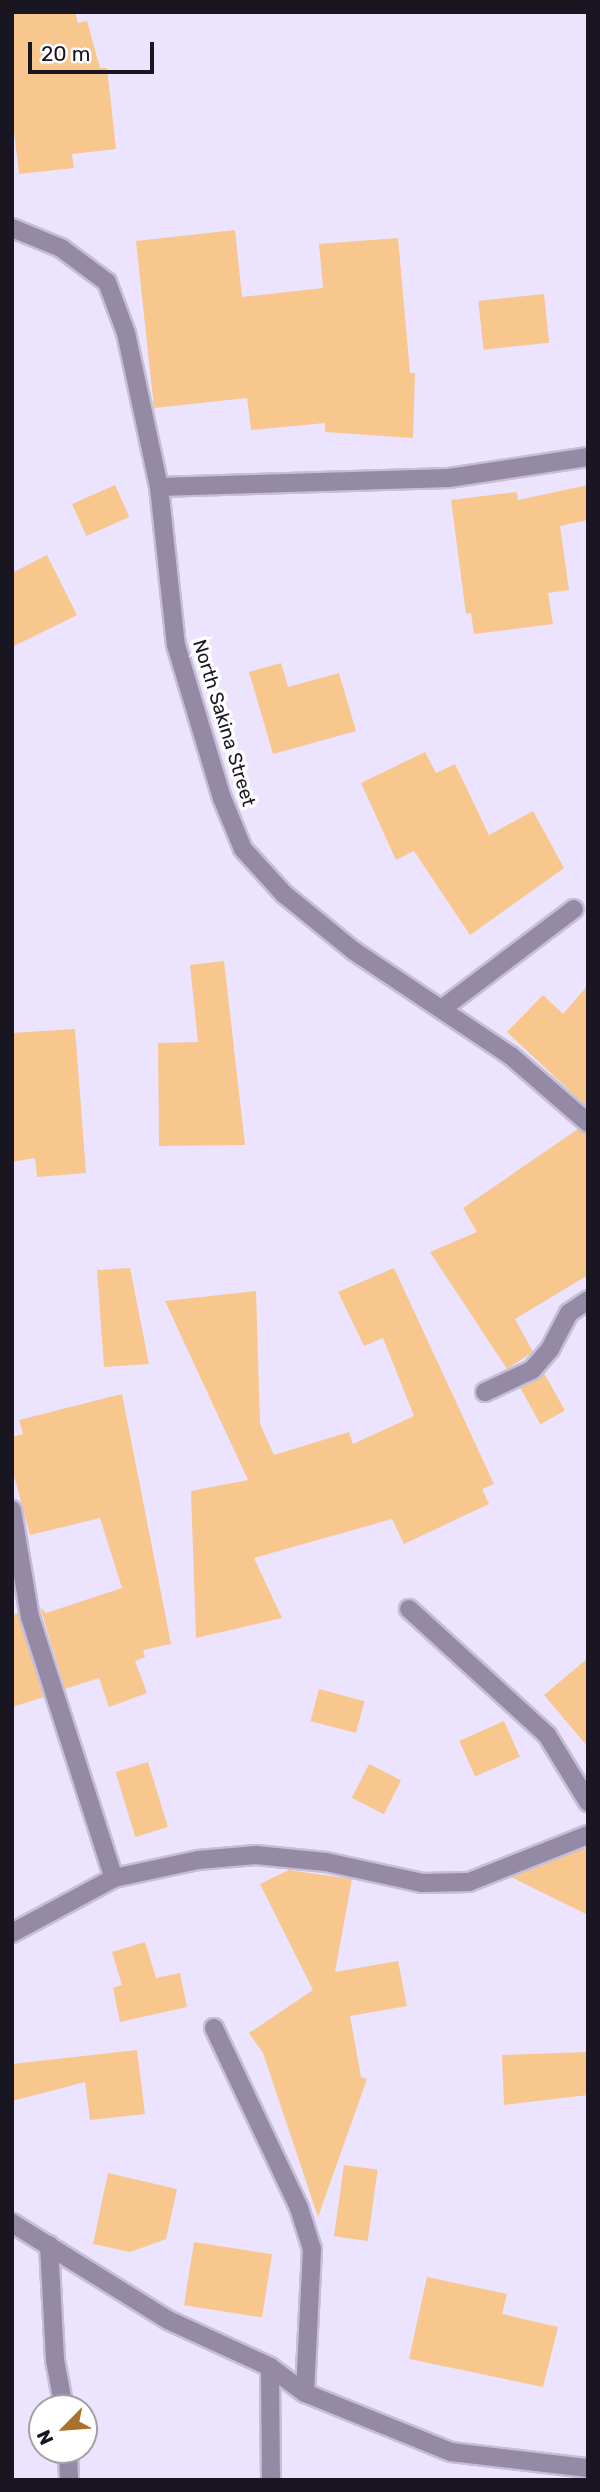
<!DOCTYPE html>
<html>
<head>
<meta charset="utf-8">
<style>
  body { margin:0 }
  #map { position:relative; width:600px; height:2492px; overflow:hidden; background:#ece3ff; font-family:Rubik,sans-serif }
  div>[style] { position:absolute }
  .building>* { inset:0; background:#f7c78e; transform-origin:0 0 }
  .roads { filter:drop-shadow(2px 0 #c6bed7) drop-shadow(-2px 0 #c6bed7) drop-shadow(0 2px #c6bed7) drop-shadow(0 -2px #c6bed7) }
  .minor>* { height:18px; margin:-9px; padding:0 9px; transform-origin:9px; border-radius:9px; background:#948aa5 }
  span { translate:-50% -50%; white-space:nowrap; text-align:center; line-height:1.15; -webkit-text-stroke:7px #fff; paint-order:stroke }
  .street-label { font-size:19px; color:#191521 }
  .frame { position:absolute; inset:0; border:14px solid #191521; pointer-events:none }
  .north { position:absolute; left:28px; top:2394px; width:70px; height:70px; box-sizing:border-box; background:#fff; border:2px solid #a3a1a6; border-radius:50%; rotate:245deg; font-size:19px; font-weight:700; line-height:28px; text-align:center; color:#191521 }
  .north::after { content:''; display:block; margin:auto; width:24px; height:32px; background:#a7732c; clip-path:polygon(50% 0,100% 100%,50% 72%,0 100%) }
  .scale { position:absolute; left:28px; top:42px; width:126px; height:32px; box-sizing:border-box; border:4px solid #191521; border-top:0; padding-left:9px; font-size:21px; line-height:24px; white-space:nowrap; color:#191521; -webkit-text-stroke:5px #fff; paint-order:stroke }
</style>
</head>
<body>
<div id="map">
  <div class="building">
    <div style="clip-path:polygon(12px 12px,75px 12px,78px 23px,87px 21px,100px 68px,107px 68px,116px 149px,72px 154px,74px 168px,19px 174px,12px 114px)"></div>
    <div style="clip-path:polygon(235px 230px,242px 297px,323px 288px,319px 244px,398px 238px,410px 373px,415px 373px,413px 438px,325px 432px,325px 423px,251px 430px,247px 398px,154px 408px,136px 241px)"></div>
    <div style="left:544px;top:294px;width:49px;height:66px;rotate:84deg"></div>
    <div style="left:115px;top:485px;width:35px;height:47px;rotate:66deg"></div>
    <div style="clip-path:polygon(588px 485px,588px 520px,560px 526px,569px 590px,548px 593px,553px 624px,474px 634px,471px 613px,466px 614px,451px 500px,517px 492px,518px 500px)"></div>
    <div style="clip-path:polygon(47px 555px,77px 615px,12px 647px,12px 573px)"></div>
    <div style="clip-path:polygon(281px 663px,288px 687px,339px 673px,356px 731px,273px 754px,249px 672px)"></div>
    <div style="clip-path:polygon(425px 752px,436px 773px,455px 764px,489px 835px,533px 811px,564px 868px,470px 935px,414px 851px,396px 860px,361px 783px)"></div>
    <div style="clip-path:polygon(224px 961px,245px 1145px,159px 1146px,158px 1043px,198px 1042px,190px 965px)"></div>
    <div style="clip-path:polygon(588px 985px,588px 1108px,507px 1032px,543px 995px,563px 1014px)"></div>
    <div style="clip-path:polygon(75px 1029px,86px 1173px,37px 1177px,35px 1158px,12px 1162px,12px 1033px)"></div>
    <div style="clip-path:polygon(578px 1129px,588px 1134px,588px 1275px,515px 1319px,533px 1352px,507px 1369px,430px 1252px,477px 1232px,463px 1208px)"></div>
    <div style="clip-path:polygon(130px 1268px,149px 1364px,104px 1367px,97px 1270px)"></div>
    <div style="clip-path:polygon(394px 1268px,494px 1484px,482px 1489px,489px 1504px,404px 1544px,392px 1519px,254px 1558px,282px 1618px,196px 1638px,191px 1491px,248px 1480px,165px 1301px,256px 1291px,260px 1424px,274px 1455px,349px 1432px,353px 1444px,414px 1416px,383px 1338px,364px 1346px,338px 1292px)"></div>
    <div style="left:544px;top:1373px;width:43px;height:28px;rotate:61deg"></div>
    <div style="clip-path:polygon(122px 1394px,171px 1644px,143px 1650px,145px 1657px,135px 1661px,147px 1693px,109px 1707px,99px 1678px,65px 1689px,40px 1607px,46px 1613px,122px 1588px,100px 1518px,30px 1535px,12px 1468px,12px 1437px,23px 1434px,19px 1420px)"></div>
    <div style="clip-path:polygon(18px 1613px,44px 1697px,12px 1707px,12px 1615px)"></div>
    <div style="clip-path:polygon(588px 1658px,588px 1747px,544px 1695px)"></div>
    <div style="left:319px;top:1689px;width:47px;height:33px;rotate:15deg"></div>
    <div style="left:504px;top:1721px;width:39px;height:49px;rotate:66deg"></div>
    <div style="left:148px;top:1762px;width:68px;height:34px;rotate:73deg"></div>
    <div style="left:369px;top:1764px;width:36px;height:38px;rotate:27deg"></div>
    <div style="clip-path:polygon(588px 1847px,588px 1915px,511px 1877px)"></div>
    <div style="clip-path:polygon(289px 1870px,352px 1879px,335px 1972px,398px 1961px,407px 2006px,350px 2016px,361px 2077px,367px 2079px,318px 2217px,263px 2053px,249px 2033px,313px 1990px,260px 1884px)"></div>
    <div style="clip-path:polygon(145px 1942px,156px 1978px,180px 1973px,187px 2007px,120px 2022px,113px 1988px,122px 1985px,112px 1952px)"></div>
    <div style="clip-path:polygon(137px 2050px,145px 2114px,90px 2120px,85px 2082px,12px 2101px,12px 2064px)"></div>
    <div style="clip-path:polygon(588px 2052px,588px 2095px,504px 2105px,502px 2055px)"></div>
    <div style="left:344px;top:2165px;width:34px;height:72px;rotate:8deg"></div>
    <div style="clip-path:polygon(108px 2173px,177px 2189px,166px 2239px,130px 2252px,93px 2244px)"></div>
    <div style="left:194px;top:2242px;width:79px;height:64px;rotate:9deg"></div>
    <div style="clip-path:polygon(427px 2277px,507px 2294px,502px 2314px,558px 2327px,543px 2387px,409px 2359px)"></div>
  </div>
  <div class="roads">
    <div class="minor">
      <div style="left:12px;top:228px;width:53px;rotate:22.2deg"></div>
      <div style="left:61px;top:248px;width:57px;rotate:36.5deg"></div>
      <div style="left:107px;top:282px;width:54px;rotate:69.6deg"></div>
      <div style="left:126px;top:333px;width:157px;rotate:77.9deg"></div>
      <div style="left:159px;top:487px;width:159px;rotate:83.9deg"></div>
      <div style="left:176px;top:645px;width:160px;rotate:73.3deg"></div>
      <div style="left:222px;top:798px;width:55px;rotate:67.6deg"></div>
      <div style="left:243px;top:849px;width:61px;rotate:47.7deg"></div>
      <div style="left:284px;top:894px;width:90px;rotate:39.2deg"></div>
      <div style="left:354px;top:951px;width:189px;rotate:33.8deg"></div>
      <div style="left:511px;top:1056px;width:102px;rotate:41deg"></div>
      <div style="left:159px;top:487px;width:290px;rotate:-1.8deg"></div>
      <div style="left:449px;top:478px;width:141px;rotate:-8.6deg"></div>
      <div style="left:443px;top:1008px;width:164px;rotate:-37.1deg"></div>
      <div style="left:485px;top:1392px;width:52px;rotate:-25.1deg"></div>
      <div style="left:532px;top:1370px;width:28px;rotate:-49deg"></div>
      <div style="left:550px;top:1349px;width:41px;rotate:-62.2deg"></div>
      <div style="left:569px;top:1313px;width:23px;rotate:-34deg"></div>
      <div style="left:12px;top:1510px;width:109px;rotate:80.5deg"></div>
      <div style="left:30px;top:1617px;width:274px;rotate:72.2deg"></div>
      <div style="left:409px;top:1609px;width:187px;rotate:42.4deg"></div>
      <div style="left:547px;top:1735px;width:79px;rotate:58.5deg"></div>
      <div style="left:12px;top:1933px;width:116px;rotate:-28.3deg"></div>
      <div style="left:114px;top:1878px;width:86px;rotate:-12.1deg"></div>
      <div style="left:198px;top:1860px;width:58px;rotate:-4.9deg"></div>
      <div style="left:256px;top:1855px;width:70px;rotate:5.7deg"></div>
      <div style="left:326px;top:1862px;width:98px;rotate:12.3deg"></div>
      <div style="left:422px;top:1883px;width:47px;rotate:-1.2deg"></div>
      <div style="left:469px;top:1882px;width:128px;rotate:-21.6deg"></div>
      <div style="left:214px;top:2028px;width:199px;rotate:64.7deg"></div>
      <div style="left:299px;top:2208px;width:43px;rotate:72.4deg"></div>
      <div style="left:312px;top:2249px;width:144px;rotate:92.8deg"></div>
      <div style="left:12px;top:2223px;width:184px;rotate:31.9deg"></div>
      <div style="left:168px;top:2320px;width:112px;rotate:24.7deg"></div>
      <div style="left:270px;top:2367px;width:44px;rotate:36.6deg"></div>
      <div style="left:305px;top:2393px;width:157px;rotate:22deg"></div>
      <div style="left:451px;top:2452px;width:138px;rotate:6.7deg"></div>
      <div style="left:49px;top:2245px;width:115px;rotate:87deg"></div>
      <div style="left:55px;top:2360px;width:49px;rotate:79.4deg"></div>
      <div style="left:270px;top:2367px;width:113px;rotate:89.5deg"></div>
      <div style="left:68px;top:2450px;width:30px;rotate:88deg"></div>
    </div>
  </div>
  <div class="street-label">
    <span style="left:224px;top:723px;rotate:73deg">North Sakina Street</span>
  </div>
  <div class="frame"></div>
  <div class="north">N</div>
  <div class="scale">20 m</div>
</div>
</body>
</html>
